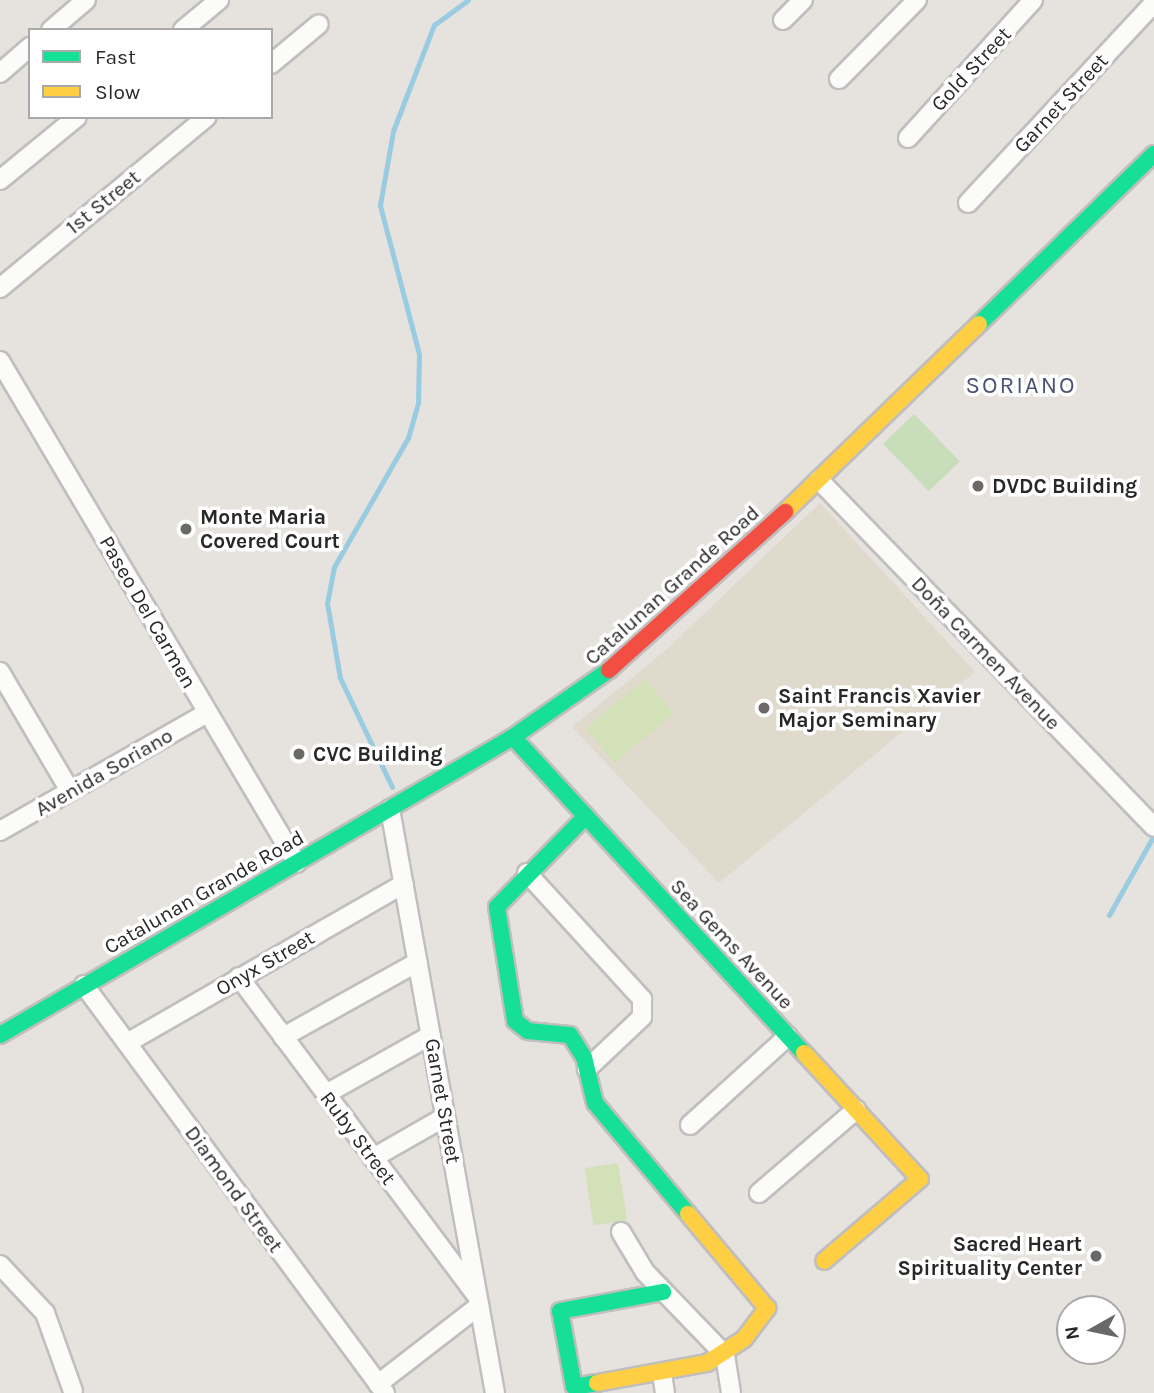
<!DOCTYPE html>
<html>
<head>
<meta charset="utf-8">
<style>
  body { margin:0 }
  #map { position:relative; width:1154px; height:1393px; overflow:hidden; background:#e6e2de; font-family:Karla,sans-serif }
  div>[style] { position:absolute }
  .education>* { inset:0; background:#e0dacd }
  .green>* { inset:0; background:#c8deba; transform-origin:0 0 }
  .pitch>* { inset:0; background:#d2e1b8; transform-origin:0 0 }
  .stream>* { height:5px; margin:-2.5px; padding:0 2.5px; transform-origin:2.5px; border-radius:2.5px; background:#99cce0 }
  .roads { filter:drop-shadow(2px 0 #c0bebf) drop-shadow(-2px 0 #c0bebf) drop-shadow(0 2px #c0bebf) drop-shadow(0 -2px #c0bebf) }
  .street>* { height:18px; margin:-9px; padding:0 9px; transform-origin:9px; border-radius:9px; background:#fbfbfa }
  .fast>* { height:16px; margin:-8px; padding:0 8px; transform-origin:8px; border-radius:8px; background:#16e098 }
  .slow>* { height:16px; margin:-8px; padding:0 8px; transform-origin:8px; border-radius:8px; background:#ffcf43 }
  .jam>* { height:16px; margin:-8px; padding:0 8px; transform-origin:8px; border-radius:8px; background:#f24e42 }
  .dots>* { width:19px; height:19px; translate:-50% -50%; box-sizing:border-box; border:4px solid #fff; border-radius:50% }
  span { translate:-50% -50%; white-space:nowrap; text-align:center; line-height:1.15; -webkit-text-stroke:7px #fff; paint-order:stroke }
  .street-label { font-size:21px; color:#282828 }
  .poi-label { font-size:21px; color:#282828; font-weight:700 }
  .left { translate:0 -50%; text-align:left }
  .right { translate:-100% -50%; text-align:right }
  .quarter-label { font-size:24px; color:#4d5373; letter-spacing:2px }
  .legend { position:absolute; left:28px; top:28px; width:245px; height:91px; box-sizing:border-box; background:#fff; border:2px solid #a9a9a9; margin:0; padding:9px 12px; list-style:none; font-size:21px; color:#282828 }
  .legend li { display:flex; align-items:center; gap:14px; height:35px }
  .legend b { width:35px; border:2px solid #a9a9a9 }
  .north { position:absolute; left:1056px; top:1295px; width:70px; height:70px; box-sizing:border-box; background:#fff; border:2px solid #a9a9a9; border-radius:50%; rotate:261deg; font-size:19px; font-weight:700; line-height:28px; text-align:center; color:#282828 }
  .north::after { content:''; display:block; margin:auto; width:24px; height:32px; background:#6a6968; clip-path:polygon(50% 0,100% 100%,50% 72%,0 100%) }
</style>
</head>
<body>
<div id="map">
  <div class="education">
    <div style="clip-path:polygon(820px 503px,975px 672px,719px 883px,572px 727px,667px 649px)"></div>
  </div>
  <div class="green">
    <div style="left:914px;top:414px;width:66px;height:43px;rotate:46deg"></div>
  </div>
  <div class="pitch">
    <div style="left:645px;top:679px;width:45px;height:77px;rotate:50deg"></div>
    <div style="left:618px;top:1163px;width:58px;height:34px;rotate:81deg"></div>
  </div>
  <div class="stream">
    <div style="left:392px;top:787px;width:121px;rotate:-115.5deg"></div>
    <div style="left:340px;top:678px;width:76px;rotate:-99.8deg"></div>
    <div style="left:327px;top:603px;width:37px;rotate:-79deg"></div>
    <div style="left:334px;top:567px;width:149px;rotate:-60.2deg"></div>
    <div style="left:408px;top:438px;width:37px;rotate:-74deg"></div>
    <div style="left:418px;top:402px;width:48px;rotate:-88.8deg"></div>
    <div style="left:419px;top:354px;width:154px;rotate:-104.7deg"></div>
    <div style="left:380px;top:205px;width:75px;rotate:-80deg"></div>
    <div style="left:393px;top:131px;width:114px;rotate:-68.9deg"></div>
    <div style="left:434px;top:25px;width:42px;rotate:-36.3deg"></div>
    <div style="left:1109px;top:915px;width:90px;rotate:-60.6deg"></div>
  </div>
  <div class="roads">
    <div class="street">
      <div style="left:783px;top:20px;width:28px;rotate:-45deg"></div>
      <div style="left:51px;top:30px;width:46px;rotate:-40.6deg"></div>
      <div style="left:183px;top:30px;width:47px;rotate:-39.8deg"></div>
      <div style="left:271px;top:64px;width:62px;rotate:-39.8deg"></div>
      <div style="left:0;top:73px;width:40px;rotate:-41deg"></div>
      <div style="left:839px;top:79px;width:111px;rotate:-45.4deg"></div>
      <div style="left:908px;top:138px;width:186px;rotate:-47.8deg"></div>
      <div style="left:0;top:180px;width:99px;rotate:-39.3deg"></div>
      <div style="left:968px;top:203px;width:273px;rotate:-47.1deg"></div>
      <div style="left:0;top:288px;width:268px;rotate:-39.6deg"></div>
      <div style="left:0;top:361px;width:583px;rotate:59.39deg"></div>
      <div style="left:819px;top:480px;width:482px;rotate:46deg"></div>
      <div style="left:0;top:672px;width:138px;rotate:59.5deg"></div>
      <div style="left:390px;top:809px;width:593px;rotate:79.81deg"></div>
      <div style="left:0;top:831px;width:238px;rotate:-29.7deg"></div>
      <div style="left:527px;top:873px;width:171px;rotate:47.6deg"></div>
      <div style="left:642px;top:999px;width:18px;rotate:90deg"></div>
      <div style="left:642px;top:1017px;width:76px;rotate:136.6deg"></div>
      <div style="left:239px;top:977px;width:395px;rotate:53.3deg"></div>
      <div style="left:84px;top:985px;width:507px;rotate:53.58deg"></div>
      <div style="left:283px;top:1037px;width:154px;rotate:-29.1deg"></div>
      <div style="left:127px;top:1043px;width:319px;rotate:-29.9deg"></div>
      <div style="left:326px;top:1094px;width:120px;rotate:-29.3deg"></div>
      <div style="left:690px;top:1125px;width:132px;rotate:-42.2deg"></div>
      <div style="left:373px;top:1158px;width:83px;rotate:-29.7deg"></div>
      <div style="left:759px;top:1193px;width:128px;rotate:-40.6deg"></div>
      <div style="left:621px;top:1232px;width:47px;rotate:59deg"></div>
      <div style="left:645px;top:1272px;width:115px;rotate:46.1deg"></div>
      <div style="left:725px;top:1355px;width:38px;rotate:81deg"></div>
      <div style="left:0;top:1265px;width:66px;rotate:46.8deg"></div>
      <div style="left:45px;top:1313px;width:83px;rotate:70.3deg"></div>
      <div style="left:662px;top:1374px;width:19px;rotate:81deg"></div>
      <div style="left:378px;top:1384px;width:128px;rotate:-37.7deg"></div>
    </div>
    <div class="fast">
      <div style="left:979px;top:324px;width:244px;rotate:-44.2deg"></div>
      <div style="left:513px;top:737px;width:430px;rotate:47.4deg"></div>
      <div style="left:586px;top:816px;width:127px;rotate:134.4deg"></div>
      <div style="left:497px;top:907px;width:115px;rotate:81deg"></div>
      <div style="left:515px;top:1021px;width:16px;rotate:38deg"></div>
      <div style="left:528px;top:1031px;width:42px;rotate:5.4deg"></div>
      <div style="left:570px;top:1035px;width:26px;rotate:58deg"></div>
      <div style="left:584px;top:1057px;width:47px;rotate:76.6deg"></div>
      <div style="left:595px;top:1103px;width:145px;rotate:50deg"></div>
      <div style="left:0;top:1035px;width:593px;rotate:-30.15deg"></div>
      <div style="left:513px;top:737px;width:117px;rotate:-34.9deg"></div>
      <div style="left:597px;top:1383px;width:23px;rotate:170deg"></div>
      <div style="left:574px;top:1387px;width:77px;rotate:-100.4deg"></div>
      <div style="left:560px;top:1311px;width:105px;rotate:-10.5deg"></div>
    </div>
    <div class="slow">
      <div style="left:785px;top:512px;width:270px;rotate:-44.1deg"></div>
      <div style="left:804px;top:1053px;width:171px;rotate:47.4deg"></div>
      <div style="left:920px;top:1179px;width:126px;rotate:139.5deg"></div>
      <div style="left:597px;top:1383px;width:112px;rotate:-10.3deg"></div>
      <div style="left:707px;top:1363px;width:44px;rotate:-33deg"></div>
      <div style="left:744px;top:1339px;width:39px;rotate:-53deg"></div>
      <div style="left:767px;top:1308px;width:123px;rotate:-130deg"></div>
    </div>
    <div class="jam">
      <div style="left:609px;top:670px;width:237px;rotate:-41.9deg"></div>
    </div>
  </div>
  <div class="dots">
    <div style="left:978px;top:486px;background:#6a6968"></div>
    <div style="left:186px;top:529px;background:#6a6968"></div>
    <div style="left:764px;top:708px;background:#6a6968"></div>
    <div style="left:299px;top:754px;background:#6a6968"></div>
    <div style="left:1096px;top:1256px;background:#6a6968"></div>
  </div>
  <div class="street-label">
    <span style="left:971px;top:69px;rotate:-47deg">Gold Street</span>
    <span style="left:1061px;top:103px;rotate:-47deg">Garnet Street</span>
    <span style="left:103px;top:202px;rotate:-39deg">1st Street</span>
    <span style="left:672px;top:585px;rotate:-42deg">Catalunan Grande Road</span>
    <span style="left:148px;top:612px;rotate:60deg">Paseo Del Carmen</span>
    <span style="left:986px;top:653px;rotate:46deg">Doña Carmen Avenue</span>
    <span style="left:104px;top:772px;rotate:-30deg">Avenida Soriano</span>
    <span style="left:204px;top:892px;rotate:-30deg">Catalunan Grande Road</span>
    <span style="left:732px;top:944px;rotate:47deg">Sea Gems Avenue</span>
    <span style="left:265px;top:963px;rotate:-30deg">Onyx Street</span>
    <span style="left:443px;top:1101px;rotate:80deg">Garnet Street</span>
    <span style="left:358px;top:1138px;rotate:53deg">Ruby Street</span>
    <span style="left:234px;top:1189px;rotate:54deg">Diamond Street</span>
  </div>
  <div class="poi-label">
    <span class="left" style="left:992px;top:486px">DVDC Building</span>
    <span class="left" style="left:200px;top:529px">Monte Maria<br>Covered Court</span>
    <span class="left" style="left:778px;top:708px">Saint Francis Xavier<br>Major Seminary</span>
    <span class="left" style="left:313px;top:754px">CVC Building</span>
    <span class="right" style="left:1082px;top:1256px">Sacred Heart<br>Spirituality Center</span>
  </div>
  <div class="quarter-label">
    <span style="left:1021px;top:386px">SORIANO</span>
  </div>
  <ul class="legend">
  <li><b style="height:9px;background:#16e098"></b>Fast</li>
  <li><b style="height:9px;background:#ffcf43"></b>Slow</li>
  </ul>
  <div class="north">N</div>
</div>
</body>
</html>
